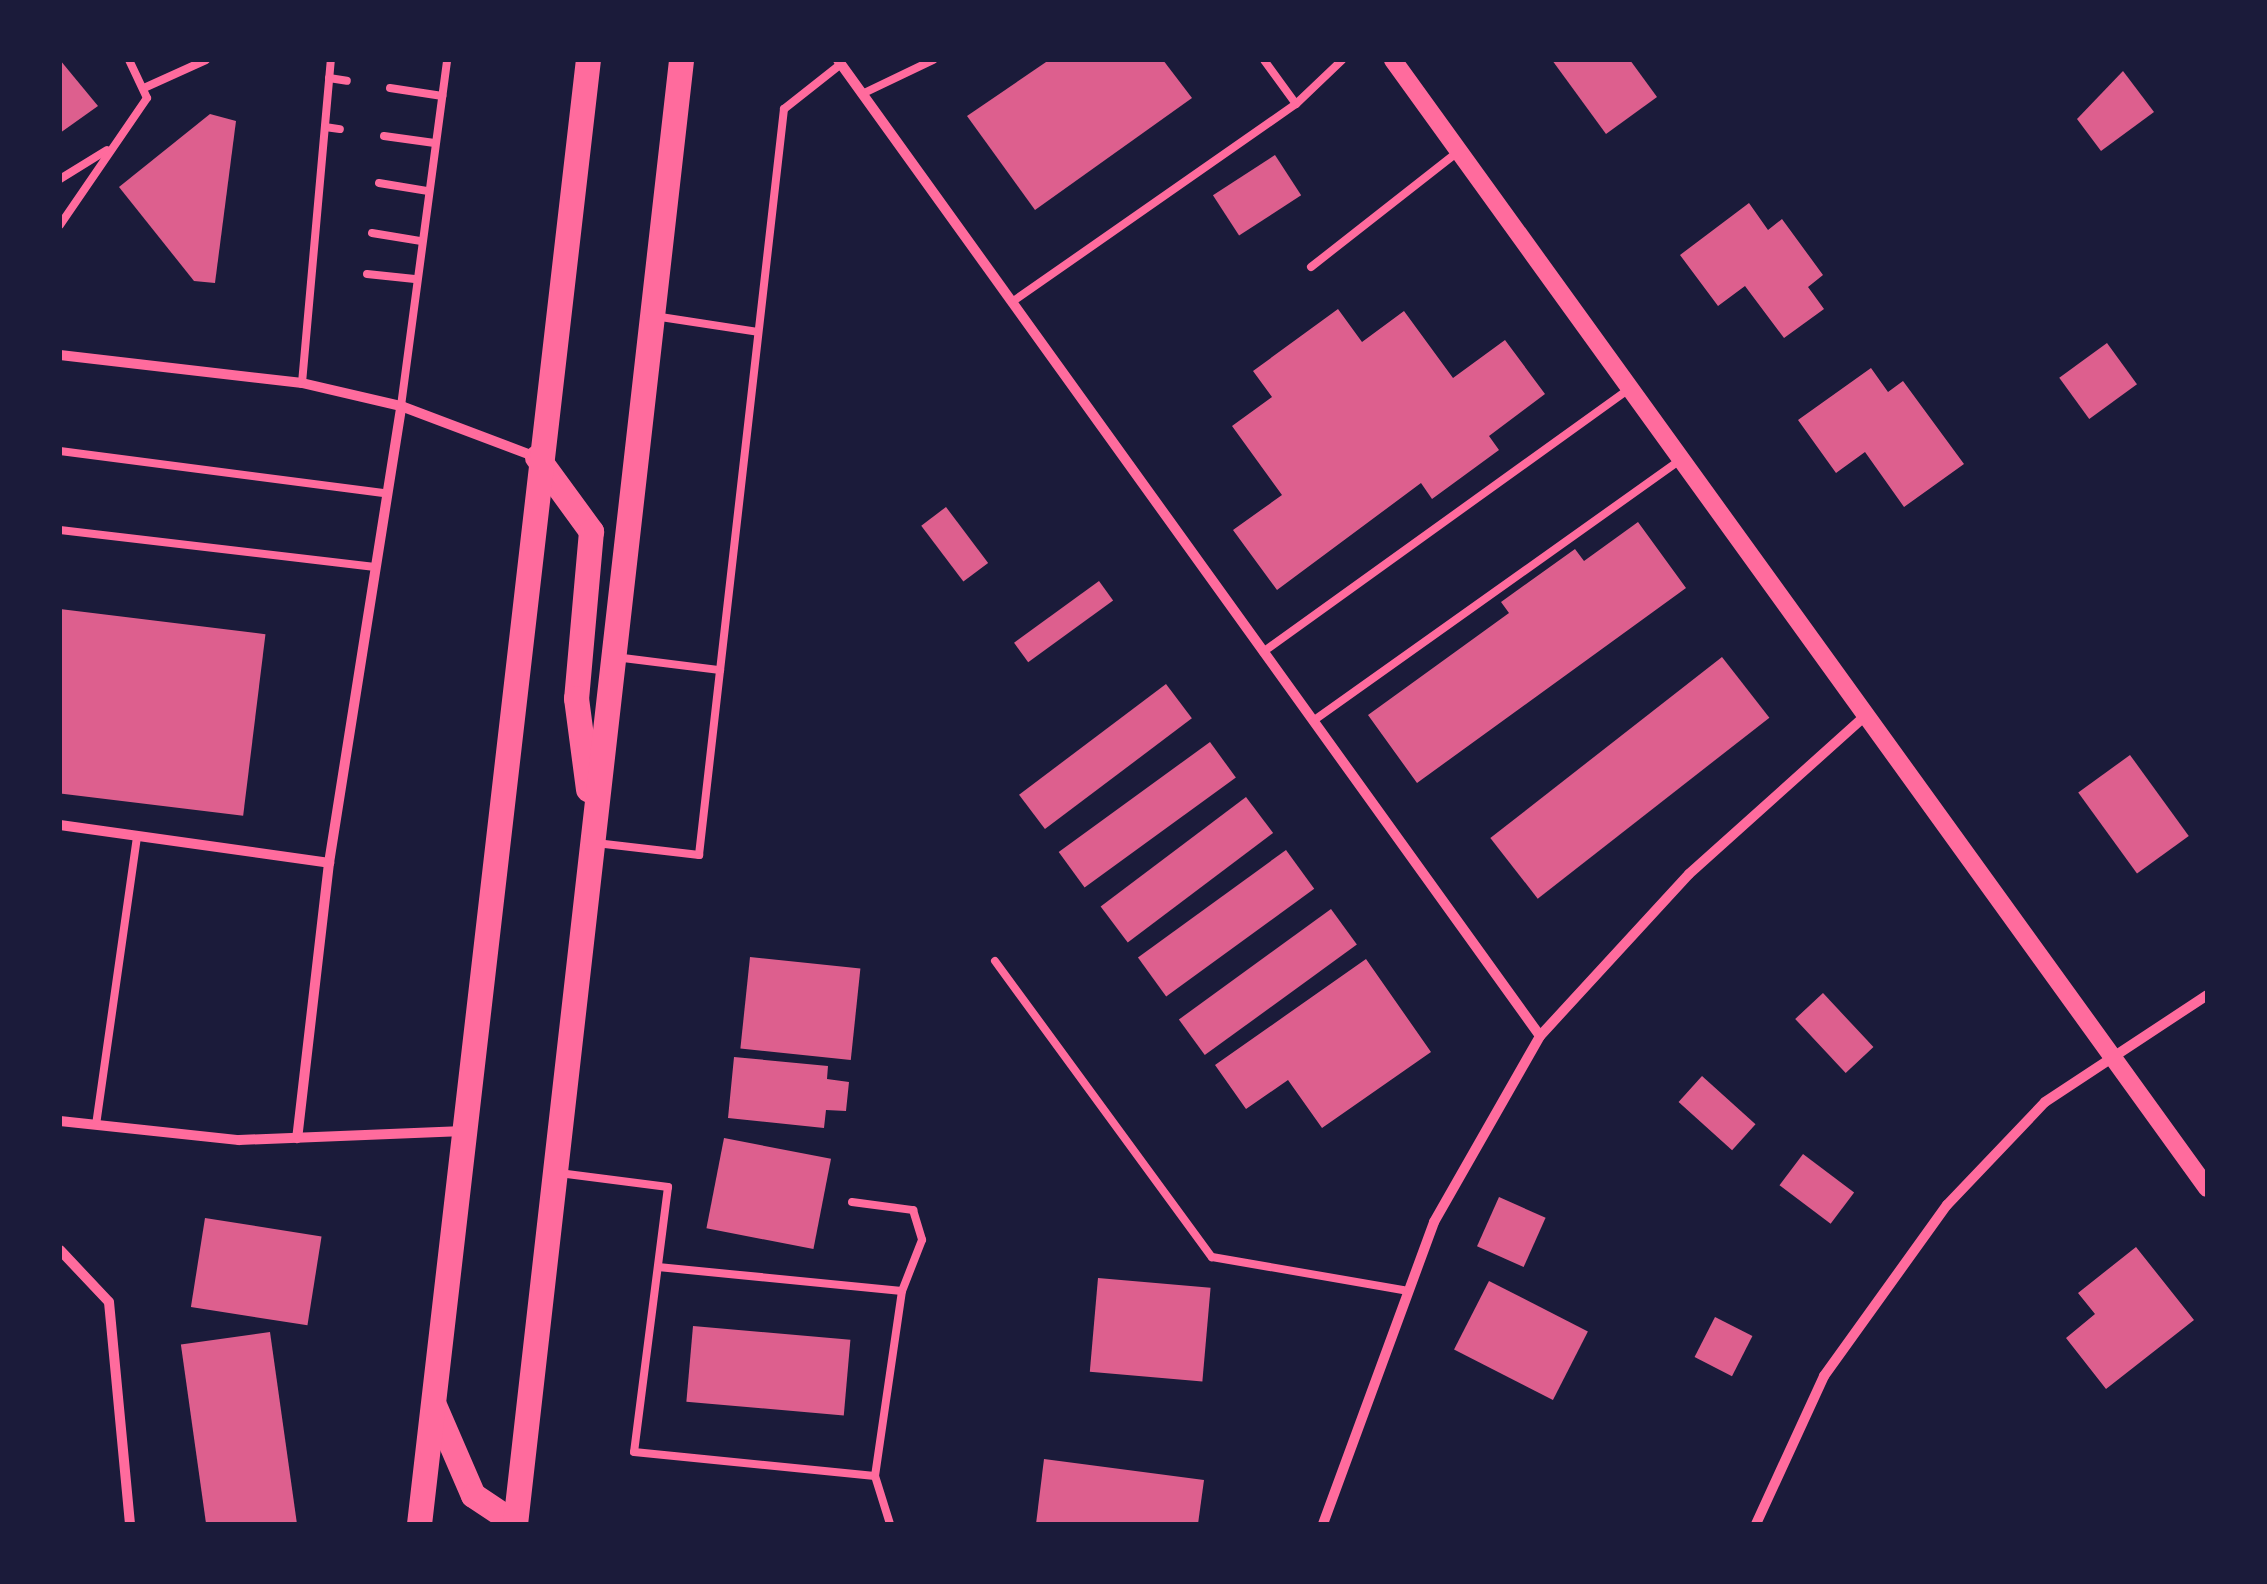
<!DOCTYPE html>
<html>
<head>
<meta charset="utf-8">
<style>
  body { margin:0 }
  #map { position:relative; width:2267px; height:1584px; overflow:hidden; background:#1b1b3a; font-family:Roboto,sans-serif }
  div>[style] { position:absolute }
  .building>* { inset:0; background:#dd5f8e; transform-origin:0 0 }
  .service>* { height:8px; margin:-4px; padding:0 4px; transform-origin:4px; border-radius:4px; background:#ff6b9d }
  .minor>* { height:10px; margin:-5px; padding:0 5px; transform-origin:5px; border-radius:5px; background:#ff6b9d }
  .tertiary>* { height:18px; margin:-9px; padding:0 9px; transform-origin:9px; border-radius:9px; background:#ff6b9d }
  .primary>* { height:25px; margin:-12.5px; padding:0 12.5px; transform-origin:12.5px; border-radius:12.5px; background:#ff6b9d }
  span { translate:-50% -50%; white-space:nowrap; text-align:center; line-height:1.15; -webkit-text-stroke:8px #1b1b3a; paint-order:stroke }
  .frame { position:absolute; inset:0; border:62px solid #1b1b3a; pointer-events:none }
</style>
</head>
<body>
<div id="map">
  <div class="building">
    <div style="clip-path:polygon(60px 60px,98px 106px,60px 133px)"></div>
    <div style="clip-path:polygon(1049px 60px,1163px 60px,1192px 98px,1035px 210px,967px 116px)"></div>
    <div style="clip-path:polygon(1552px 60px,1630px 60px,1657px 97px,1606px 134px)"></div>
    <div style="clip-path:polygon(2123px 71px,2154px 112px,2101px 151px,2077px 119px)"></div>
    <div style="clip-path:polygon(210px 114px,236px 121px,215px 283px,194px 281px,119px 187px)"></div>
    <div style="left:1275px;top:155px;width:48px;height:74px;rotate:57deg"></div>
    <div style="clip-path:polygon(1749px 203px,1768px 230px,1782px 219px,1823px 275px,1808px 287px,1824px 309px,1784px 338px,1745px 286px,1718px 306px,1680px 255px)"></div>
    <div style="clip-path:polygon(1338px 309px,1362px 342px,1404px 311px,1453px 378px,1505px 340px,1545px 394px,1489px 436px,1499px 450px,1432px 499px,1421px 483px,1277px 590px,1233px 530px,1282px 495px,1232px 426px,1272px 397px,1253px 371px)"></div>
    <div style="left:2107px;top:343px;width:51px;height:59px;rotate:54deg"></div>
    <div style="clip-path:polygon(1871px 368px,1888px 392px,1903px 381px,1964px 464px,1904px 507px,1865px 452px,1836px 473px,1798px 420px)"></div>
    <div style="left:946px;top:507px;width:70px;height:31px;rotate:53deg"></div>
    <div style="clip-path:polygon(1638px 522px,1686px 588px,1417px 783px,1368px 715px,1509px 613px,1501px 602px,1575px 549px,1584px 561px)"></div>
    <div style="left:1099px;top:581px;width:24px;height:105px;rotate:54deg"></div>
    <div style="left:60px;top:609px;width:207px;height:183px;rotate:7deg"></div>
    <div style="left:1722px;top:657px;width:77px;height:294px;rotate:52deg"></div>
    <div style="left:1166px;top:684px;width:43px;height:184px;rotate:53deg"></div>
    <div style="left:1210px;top:742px;width:44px;height:187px;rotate:54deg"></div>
    <div style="left:2130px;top:755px;width:100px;height:64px;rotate:54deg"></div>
    <div style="left:1246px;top:797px;width:45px;height:182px;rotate:53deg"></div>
    <div style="left:1286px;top:850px;width:48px;height:183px;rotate:54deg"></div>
    <div style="left:1331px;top:909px;width:44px;height:188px;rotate:54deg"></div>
    <div style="left:750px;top:957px;width:111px;height:92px;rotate:6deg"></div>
    <div style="clip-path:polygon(1366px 959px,1431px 1052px,1322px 1128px,1288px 1080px,1246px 1109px,1215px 1065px)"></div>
    <div style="left:1823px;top:993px;width:74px;height:38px;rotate:47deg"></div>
    <div style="clip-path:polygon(734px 1057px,828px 1066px,827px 1079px,849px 1082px,846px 1111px,826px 1110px,824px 1128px,728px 1118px)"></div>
    <div style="left:1702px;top:1076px;width:72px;height:35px;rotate:42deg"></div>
    <div style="left:724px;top:1138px;width:109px;height:92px;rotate:11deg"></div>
    <div style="left:1803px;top:1154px;width:64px;height:39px;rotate:37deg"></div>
    <div style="left:1499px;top:1197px;width:51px;height:54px;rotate:24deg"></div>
    <div style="left:205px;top:1218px;width:118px;height:90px;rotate:9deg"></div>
    <div style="clip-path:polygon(2136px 1247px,2194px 1320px,2106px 1389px,2066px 1338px,2095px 1314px,2078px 1293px)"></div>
    <div style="left:1098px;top:1278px;width:113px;height:94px;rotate:5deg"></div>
    <div style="left:1489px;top:1281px;width:111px;height:77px;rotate:27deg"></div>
    <div style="left:1715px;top:1317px;width:42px;height:45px;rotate:27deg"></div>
    <div style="left:693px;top:1326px;width:158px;height:76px;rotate:5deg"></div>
    <div style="left:270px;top:1332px;width:194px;height:90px;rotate:82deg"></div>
    <div style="clip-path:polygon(1044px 1459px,1204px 1480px,1198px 1524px,1036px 1524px)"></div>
  </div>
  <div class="service">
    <div style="left:329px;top:78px;width:18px;rotate:9deg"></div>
    <div style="left:144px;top:88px;width:68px;rotate:-24.3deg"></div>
    <div style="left:390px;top:88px;width:53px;rotate:8.7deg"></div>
    <div style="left:862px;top:94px;width:79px;rotate:-25.6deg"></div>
    <div style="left:1296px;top:104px;width:64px;rotate:-43.7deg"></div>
    <div style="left:325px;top:127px;width:15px;rotate:8deg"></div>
    <div style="left:384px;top:136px;width:51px;rotate:7.8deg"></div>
    <div style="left:60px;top:179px;width:55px;rotate:-31.7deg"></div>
    <div style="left:379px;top:183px;width:50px;rotate:9.3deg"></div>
    <div style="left:60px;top:225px;width:154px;rotate:-55.6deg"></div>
    <div style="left:147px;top:98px;width:42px;rotate:-115.3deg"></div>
    <div style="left:372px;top:233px;width:50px;rotate:9.3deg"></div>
    <div style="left:1311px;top:267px;width:188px;rotate:-38.1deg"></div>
    <div style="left:367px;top:274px;width:48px;rotate:5.9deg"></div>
    <div style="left:1012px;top:302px;width:346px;rotate:-34.9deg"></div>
    <div style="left:1296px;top:104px;width:54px;rotate:-126deg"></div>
    <div style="left:654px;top:316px;width:105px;rotate:8.7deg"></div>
    <div style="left:302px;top:383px;width:324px;rotate:-84.9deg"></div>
    <div style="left:401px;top:406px;width:349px;rotate:-82.4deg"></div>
    <div style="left:60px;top:451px;width:326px;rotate:7.4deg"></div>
    <div style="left:60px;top:530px;width:315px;rotate:6.7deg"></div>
    <div style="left:1263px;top:652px;width:452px;rotate:-35.7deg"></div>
    <div style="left:615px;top:657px;width:106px;rotate:7.1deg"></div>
    <div style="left:1313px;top:721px;width:453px;rotate:-35.4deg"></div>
    <div style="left:596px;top:843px;width:104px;rotate:6.6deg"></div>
    <div style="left:699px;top:855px;width:751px;rotate:-83.5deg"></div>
    <div style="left:784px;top:109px;width:73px;rotate:-38.3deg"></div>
    <div style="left:995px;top:961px;width:367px;rotate:53.8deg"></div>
    <div style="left:1212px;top:1257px;width:195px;rotate:9.8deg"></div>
    <div style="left:96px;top:1125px;width:292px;rotate:-81.9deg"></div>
    <div style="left:559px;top:1173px;width:110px;rotate:7.3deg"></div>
    <div style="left:668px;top:1187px;width:267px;rotate:97.3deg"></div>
    <div style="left:634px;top:1452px;width:242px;rotate:5.7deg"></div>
    <div style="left:852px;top:1202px;width:62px;rotate:7.5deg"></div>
    <div style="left:913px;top:1210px;width:31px;rotate:73deg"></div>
    <div style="left:922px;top:1240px;width:55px;rotate:111.4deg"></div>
    <div style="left:902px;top:1291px;width:187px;rotate:98.3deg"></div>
    <div style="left:875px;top:1476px;width:50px;rotate:72.6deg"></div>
    <div style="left:658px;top:1267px;width:245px;rotate:5.6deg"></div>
  </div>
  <div class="minor">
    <div style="left:838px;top:60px;width:1202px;rotate:54.27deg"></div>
    <div style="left:60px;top:355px;width:244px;rotate:6.6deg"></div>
    <div style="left:302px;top:383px;width:102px;rotate:13.1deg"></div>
    <div style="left:401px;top:406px;width:144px;rotate:20.7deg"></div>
    <div style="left:60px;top:825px;width:272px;rotate:8deg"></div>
    <div style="left:329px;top:863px;width:277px;rotate:96.6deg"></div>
    <div style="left:329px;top:863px;width:463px;rotate:-81deg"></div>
    <div style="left:60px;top:1121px;width:180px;rotate:6.1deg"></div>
    <div style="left:239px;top:1140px;width:225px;rotate:-2.3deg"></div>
    <div style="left:60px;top:1250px;width:71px;rotate:46.7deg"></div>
    <div style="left:109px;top:1302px;width:223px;rotate:84.6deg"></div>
    <div style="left:1323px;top:1524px;width:322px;rotate:-69.8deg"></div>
    <div style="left:1434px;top:1222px;width:214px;rotate:-60.3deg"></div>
    <div style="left:1540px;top:1036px;width:220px;rotate:-47.4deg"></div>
    <div style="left:1689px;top:874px;width:238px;rotate:-41.9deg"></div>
    <div style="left:1756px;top:1524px;width:163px;rotate:-65.3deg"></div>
    <div style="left:1824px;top:1376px;width:211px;rotate:-54.3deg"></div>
    <div style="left:1947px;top:1205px;width:142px;rotate:-46.4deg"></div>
    <div style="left:2045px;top:1102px;width:194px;rotate:-33.4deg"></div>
  </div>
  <div class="tertiary">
    <div style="left:1393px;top:60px;width:1391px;rotate:54.18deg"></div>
  </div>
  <div class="primary">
    <div style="left:537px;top:457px;width:92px;rotate:53.9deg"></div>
    <div style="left:591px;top:531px;width:168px;rotate:95.1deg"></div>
    <div style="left:576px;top:698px;width:92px;rotate:82.5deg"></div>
    <div style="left:434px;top:1405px;width:98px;rotate:66.6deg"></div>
    <div style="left:473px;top:1495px;width:50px;rotate:33.7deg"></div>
    <div style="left:419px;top:1524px;width:1474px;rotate:-83.42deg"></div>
    <div style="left:515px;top:1524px;width:1473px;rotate:-83.53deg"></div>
  </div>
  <div class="frame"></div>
</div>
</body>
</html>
